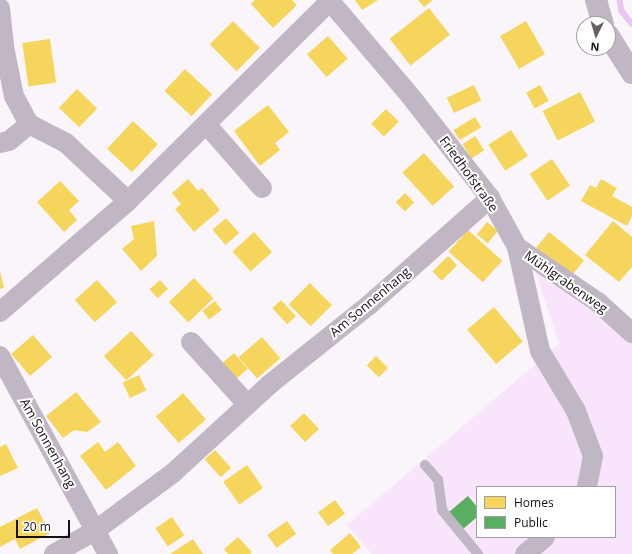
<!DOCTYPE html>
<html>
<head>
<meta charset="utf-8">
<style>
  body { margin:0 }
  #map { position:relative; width:632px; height:554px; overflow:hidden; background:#faf5fa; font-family:"Open Sans",sans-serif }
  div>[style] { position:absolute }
  .green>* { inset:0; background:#f8e5fc }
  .homes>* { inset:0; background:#f6d55c; transform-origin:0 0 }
  .public>* { inset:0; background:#5aae61 }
  .stream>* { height:5.5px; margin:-2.75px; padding:0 2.75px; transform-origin:2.75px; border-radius:2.75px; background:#ecc3f5 }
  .service>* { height:10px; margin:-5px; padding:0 5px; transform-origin:5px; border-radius:5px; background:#c1b6c3 }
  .minor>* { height:20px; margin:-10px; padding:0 10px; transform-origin:10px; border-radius:10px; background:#c1b6c3 }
  .tertiary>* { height:22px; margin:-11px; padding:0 11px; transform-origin:11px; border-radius:11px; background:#c1b6c3 }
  span { translate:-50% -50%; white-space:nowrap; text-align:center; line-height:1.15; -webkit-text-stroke:4px #fff; paint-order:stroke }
  .street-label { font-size:13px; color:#160f17 }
  .legend { position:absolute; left:476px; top:486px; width:140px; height:52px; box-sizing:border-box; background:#fff; border:1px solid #a29fa2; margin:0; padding:5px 7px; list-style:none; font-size:12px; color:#160f17 }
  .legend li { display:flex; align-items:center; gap:8px; height:20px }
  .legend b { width:20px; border:1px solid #a29fa2 }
  .north { position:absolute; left:576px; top:16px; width:40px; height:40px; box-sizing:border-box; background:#fff; border:1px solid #a29fa2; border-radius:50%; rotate:185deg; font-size:11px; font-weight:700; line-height:16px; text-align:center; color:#160f17 }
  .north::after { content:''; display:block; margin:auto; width:14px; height:18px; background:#666066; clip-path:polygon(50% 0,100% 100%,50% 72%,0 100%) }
  .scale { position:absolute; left:16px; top:520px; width:54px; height:18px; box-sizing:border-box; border:2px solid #160f17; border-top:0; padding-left:5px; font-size:12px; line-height:14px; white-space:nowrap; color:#160f17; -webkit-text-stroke:3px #fff; paint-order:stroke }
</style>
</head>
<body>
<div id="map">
  <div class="green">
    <div style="clip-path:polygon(evenodd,534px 267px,603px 313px,632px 340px,632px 554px,372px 554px,347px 525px,559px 344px,534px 267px,477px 487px,615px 487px,615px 537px,477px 537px,477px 487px)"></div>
  </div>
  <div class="homes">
    <div style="clip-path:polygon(255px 0,292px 0,297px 5px,273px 28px,251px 4px)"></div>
    <div style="clip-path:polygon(355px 0,378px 0,362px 10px)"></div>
    <div style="clip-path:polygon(418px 0,433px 0,424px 7px)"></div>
    <div style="left:429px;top:8px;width:34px;height:50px;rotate:52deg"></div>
    <div style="left:233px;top:21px;width:38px;height:33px;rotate:45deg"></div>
    <div style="left:526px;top:21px;width:38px;height:30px;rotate:60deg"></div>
    <div style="left:328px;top:36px;width:30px;height:28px;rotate:49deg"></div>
    <div style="left:50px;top:39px;width:44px;height:28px;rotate:82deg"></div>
    <div style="left:185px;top:69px;width:37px;height:30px;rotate:43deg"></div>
    <div style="left:474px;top:85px;width:17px;height:30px;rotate:65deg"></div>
    <div style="left:540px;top:85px;width:18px;height:16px;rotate:61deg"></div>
    <div style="left:77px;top:89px;width:28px;height:26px;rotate:44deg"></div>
    <div style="left:580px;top:92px;width:33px;height:42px;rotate:63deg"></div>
    <div style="clip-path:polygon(268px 105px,289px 132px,275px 143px,280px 150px,260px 166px,234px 131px)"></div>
    <div style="left:386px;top:109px;width:18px;height:21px;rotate:45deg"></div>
    <div style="left:475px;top:117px;width:12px;height:25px;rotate:59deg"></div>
    <div style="left:133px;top:121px;width:34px;height:38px;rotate:43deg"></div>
    <div style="left:511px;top:130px;width:31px;height:27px;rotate:57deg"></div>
    <div style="left:475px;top:136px;width:17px;height:15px;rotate:57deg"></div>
    <div style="left:424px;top:153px;width:45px;height:29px;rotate:48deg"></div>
    <div style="left:552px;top:159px;width:32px;height:27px;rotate:56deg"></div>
    <div style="clip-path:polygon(188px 179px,198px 191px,202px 188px,220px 210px,194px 232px,175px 209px,181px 204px,172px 193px)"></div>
    <div style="clip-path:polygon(601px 179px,617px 188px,612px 196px,632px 207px,632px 216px,627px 226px,581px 201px,590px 185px,596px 188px)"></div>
    <div style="clip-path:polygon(60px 181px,79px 201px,69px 210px,77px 220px,64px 232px,37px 202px)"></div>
    <div style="left:405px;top:193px;width:13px;height:13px;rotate:45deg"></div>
    <div style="left:226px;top:218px;width:20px;height:18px;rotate:49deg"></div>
    <div style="clip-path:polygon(154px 221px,157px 256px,141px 271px,122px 249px,134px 239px,131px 226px)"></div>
    <div style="clip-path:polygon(613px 221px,632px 237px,632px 267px,619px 282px,585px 255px)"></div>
    <div style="left:487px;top:222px;width:14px;height:16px;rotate:39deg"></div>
    <div style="left:468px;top:230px;width:46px;height:29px;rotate:42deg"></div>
    <div style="left:254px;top:232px;width:27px;height:29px;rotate:48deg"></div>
    <div style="left:549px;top:232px;width:45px;height:21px;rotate:39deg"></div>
    <div style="left:448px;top:256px;width:13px;height:22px;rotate:45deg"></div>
    <div style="clip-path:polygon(0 271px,4px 288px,0 289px)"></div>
    <div style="left:194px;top:278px;width:28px;height:35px;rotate:46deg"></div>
    <div style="left:97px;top:280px;width:30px;height:30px;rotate:48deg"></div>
    <div style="left:160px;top:280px;width:12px;height:14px;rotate:48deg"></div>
    <div style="left:310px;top:283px;width:31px;height:30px;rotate:45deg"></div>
    <div style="left:281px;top:300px;width:22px;height:12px;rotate:47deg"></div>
    <div style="left:215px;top:301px;width:11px;height:16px;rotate:52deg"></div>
    <div style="left:494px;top:307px;width:45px;height:35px;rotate:50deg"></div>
    <div style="left:131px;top:331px;width:33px;height:37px;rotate:47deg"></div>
    <div style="left:33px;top:335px;width:29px;height:29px;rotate:49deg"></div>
    <div style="left:262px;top:337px;width:28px;height:31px;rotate:49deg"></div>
    <div style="left:234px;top:353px;width:21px;height:15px;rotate:49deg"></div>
    <div style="left:376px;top:356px;width:17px;height:13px;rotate:45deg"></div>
    <div style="left:139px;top:375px;width:17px;height:18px;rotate:65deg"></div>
    <div style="clip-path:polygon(76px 392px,101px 422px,87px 432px,74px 430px,63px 438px,46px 416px)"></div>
    <div style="left:183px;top:393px;width:35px;height:36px;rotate:49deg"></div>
    <div style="left:304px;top:413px;width:22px;height:19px;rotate:47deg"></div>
    <div style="clip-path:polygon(98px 442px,105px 452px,118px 442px,136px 466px,106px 490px,80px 456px)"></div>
    <div style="clip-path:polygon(6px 444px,18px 468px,0 476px,0 447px)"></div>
    <div style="left:215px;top:450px;width:24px;height:14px;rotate:48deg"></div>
    <div style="left:247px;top:465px;width:28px;height:29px;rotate:55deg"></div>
    <div style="left:335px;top:500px;width:17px;height:21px;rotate:54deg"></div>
    <div style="clip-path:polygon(37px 508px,50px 533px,20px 549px,15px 539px,0 547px,0 527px)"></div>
    <div style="left:172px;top:517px;width:22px;height:20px;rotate:56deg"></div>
    <div style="left:287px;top:521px;width:16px;height:24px;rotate:55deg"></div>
    <div style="clip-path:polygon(350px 533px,361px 547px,352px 554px,333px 554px,330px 550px)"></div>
    <div style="clip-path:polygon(238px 537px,252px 552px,250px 554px,228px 554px,224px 549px)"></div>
    <div style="clip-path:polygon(193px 539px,203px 554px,170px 554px)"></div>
  </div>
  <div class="public">
    <div style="clip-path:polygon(468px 496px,477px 507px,477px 517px,463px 529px,449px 512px)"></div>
  </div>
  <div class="stream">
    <div style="left:620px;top:0;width:11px;rotate:80deg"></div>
    <div style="left:622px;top:11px;width:16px;rotate:52deg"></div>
  </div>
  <div class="service">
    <div style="left:425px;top:465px;width:20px;rotate:49deg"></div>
    <div style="left:438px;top:480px;width:30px;rotate:82deg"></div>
    <div style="left:442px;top:510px;width:57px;rotate:50.7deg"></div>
  </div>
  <div class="minor">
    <div style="left:329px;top:0;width:128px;rotate:49.7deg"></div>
    <div style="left:412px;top:98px;width:127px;rotate:52deg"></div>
    <div style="left:490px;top:198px;width:56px;rotate:61.1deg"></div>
    <div style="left:517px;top:247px;width:107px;rotate:77.5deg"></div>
    <div style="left:540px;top:351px;width:70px;rotate:59deg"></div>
    <div style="left:576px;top:411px;width:48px;rotate:69.3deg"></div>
    <div style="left:593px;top:456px;width:32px;rotate:101deg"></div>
    <div style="left:0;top:8px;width:39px;rotate:84deg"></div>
    <div style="left:4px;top:47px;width:50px;rotate:78.5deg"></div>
    <div style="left:14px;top:96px;width:32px;rotate:62deg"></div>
    <div style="left:29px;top:124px;width:42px;rotate:27.2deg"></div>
    <div style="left:66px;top:143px;width:85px;rotate:43.1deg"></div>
    <div style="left:206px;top:124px;width:85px;rotate:48.8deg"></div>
    <div style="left:0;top:143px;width:9px;rotate:-13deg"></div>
    <div style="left:9px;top:141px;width:26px;rotate:-40deg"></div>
    <div style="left:517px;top:247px;width:99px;rotate:34.3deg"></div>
    <div style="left:599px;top:303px;width:45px;rotate:42.3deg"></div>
    <div style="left:0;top:312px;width:169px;rotate:-40.9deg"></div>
    <div style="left:128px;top:201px;width:284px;rotate:-44.7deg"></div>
    <div style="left:191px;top:342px;width:84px;rotate:47.9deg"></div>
    <div style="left:0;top:356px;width:226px;rotate:61.4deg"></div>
    <div style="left:54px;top:554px;width:48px;rotate:-29.7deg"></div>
    <div style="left:96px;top:530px;width:96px;rotate:-36.5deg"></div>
    <div style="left:173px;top:473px;width:132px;rotate:-42.5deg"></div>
    <div style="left:270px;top:384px;width:127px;rotate:-38.6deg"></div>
    <div style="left:369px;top:305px;width:162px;rotate:-41.5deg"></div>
    <div style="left:525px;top:554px;width:26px;rotate:-40deg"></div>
  </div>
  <div class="tertiary">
    <div style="left:596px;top:0;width:25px;rotate:74deg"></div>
    <div style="left:608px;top:35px;width:45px;rotate:57.7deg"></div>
  </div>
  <div class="street-label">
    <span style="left:469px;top:174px;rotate:54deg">Friedhofstraße</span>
    <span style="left:566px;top:282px;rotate:35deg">Mühlgrabenweg</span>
    <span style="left:370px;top:302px;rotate:-40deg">Am Sonnenhang</span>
    <span style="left:48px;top:443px;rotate:61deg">Am Sonnenhang</span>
  </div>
  <ul class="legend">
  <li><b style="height:11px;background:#f6d55c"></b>Homes</li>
  <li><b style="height:11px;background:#5aae61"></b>Public</li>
  </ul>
  <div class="north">N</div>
  <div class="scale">20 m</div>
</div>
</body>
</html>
